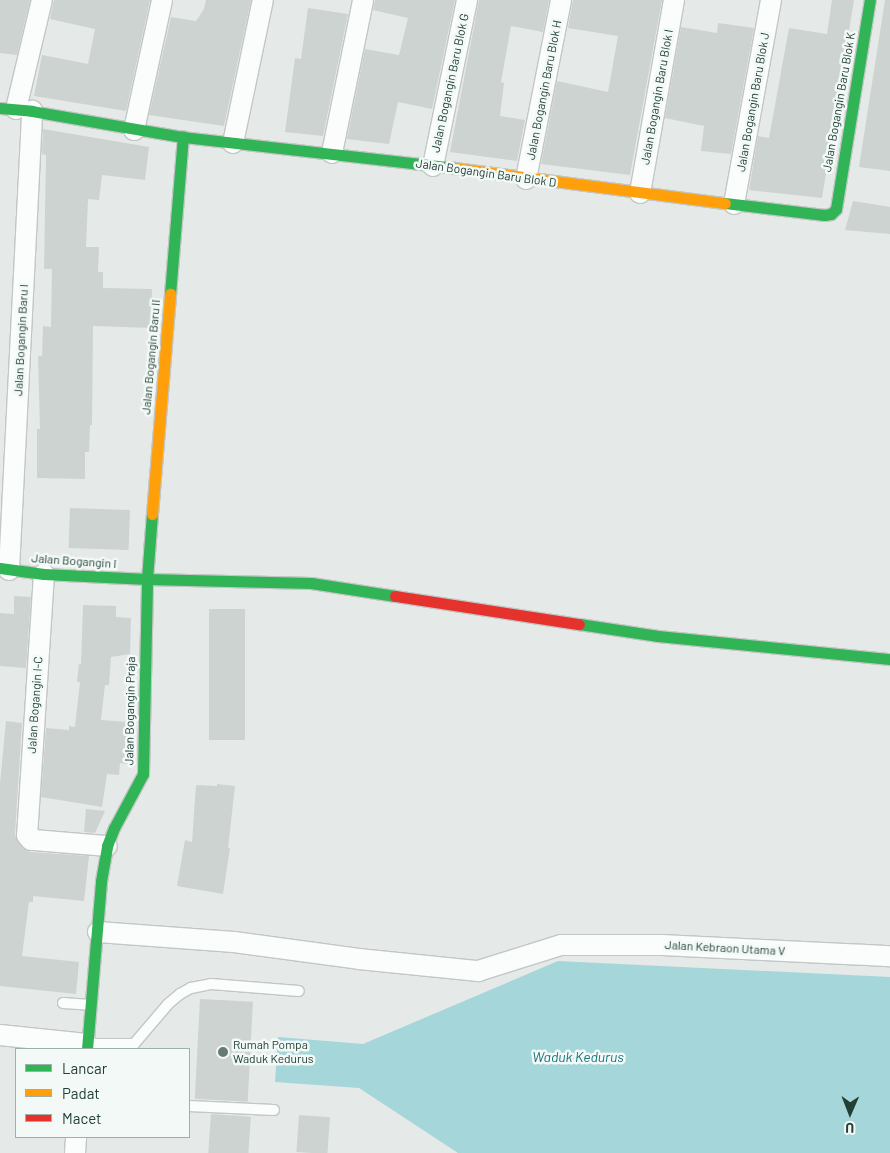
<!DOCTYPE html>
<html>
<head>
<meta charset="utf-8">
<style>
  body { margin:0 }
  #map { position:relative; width:890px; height:1153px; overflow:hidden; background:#e5eae8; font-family:Barlow,sans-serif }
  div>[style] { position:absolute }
  .water>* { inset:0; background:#a4d6da }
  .building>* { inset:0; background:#cdd3d1; transform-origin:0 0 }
  .roads { filter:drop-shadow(1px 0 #c2c7c5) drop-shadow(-1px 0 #c2c7c5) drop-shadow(0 1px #c2c7c5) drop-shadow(0 -1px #c2c7c5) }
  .lane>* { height:10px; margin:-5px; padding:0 5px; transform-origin:5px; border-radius:5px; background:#fbfcfc }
  .street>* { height:20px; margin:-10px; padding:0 10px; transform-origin:10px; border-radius:10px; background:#fbfcfc }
  .fast>* { height:11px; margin:-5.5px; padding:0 5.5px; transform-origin:5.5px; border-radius:5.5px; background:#30b455 }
  .slow>* { height:11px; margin:-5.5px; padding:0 5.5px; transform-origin:5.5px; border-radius:5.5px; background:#ff9f0a }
  .jam>* { height:11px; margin:-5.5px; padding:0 5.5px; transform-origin:5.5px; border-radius:5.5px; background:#e5322d }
  .dots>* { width:14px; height:14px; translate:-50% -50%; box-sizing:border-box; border:2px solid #f3f9f6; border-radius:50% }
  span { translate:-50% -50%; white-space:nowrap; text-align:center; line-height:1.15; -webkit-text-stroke:5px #f3f9f6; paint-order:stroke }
  .street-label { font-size:12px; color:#213f35 }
  .poi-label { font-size:12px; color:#213f35 }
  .left { translate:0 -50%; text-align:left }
  .water-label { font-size:14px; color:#19747e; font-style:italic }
  .legend { position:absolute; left:15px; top:1048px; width:175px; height:90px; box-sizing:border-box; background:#f3f9f6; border:1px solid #9fafa9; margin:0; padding:6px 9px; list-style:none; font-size:15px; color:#213f35 }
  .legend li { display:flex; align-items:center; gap:10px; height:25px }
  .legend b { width:25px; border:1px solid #9fafa9 }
  .north { position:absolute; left:825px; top:1088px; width:50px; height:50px; -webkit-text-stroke:4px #f3f9f6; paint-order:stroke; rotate:181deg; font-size:14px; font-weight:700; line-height:20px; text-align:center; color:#213f35 }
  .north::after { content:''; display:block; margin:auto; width:18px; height:22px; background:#213f35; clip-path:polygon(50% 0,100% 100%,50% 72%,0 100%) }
</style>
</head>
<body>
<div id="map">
  <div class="water">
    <div style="clip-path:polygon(558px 961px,890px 977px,890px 1153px,458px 1153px,359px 1088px,275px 1082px,278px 1037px,363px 1044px)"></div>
  </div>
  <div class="building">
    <div style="clip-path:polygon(0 0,30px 0,17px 55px,0 53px)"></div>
    <div style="clip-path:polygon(54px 0,150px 0,126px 111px,34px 96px,42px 55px,88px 64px,95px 29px,50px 19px)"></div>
    <div style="clip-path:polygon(206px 0,251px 0,224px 126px,149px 115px,171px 17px,196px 21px,204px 9px)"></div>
    <div style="clip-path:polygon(375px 0,455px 0,432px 109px,398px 102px,389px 144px,347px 139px,365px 49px,399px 55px,408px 18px,373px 10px)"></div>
    <div style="clip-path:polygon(479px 0,549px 0,543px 32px,511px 26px,501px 82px,504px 83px,500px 116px,525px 120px,517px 161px,450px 152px)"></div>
    <div style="clip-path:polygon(573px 0,662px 0,630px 175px,541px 164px,557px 81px,608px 92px,618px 36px,568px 28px)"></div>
    <div style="clip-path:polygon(832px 0,854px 0,822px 198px,749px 190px,758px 136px,769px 138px,789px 28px,827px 34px)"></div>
    <div style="clip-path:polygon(885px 0,890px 0,890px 171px,859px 167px)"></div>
    <div style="clip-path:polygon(308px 8px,348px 14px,323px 136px,285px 132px,295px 58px,301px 59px)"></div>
    <div style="clip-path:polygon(718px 23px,754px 28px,731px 154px,701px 151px,704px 126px,665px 118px,681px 27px,717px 33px)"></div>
    <div style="clip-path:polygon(43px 129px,149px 147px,145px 180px,102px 175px,99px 200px,88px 199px,86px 247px,99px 247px,98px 272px,103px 272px,103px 288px,152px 289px,151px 328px,93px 326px,92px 425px,90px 425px,89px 452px,85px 452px,85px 479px,37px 478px,37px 429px,40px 429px,38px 356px,42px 356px,43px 326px,51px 327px,52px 269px,44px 269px,46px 155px,42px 154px)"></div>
    <div style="clip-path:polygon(853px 201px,890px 207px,890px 234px,845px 230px)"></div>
    <div style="left:70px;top:508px;width:60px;height:40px;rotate:2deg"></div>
    <div style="clip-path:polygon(14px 596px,31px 597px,26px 668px,0 666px,0 613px,14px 614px)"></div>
    <div style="clip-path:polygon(83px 605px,116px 606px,116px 617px,131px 618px,130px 654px,111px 657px,109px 685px,105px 685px,101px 720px,128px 722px,128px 764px,120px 763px,119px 775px,107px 774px,102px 807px,41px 797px,46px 728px,69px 730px,69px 726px,75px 727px,80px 682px,77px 682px,79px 664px,81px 664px)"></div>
    <div style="left:209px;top:609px;width:36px;height:131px"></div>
    <div style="clip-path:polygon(6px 721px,22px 723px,15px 834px,18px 842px,26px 850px,31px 852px,89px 856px,84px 901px,33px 896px,33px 902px,29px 902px,22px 956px,79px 962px,76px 994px,0 986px,0 784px)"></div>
    <div style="clip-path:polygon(217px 784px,235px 786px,228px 848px,230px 848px,223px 894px,177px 886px,185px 840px,192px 842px,196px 785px,217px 786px)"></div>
    <div style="clip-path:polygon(86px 809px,105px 811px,95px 833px,84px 832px)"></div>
    <div style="left:200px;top:999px;width:53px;height:100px;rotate:3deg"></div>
    <div style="left:211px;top:1114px;width:40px;height:39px;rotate:4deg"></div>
    <div style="left:299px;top:1115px;width:31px;height:37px;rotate:4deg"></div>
  </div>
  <div class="roads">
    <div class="lane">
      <div style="left:63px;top:1003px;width:27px;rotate:4deg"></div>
      <div style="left:88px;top:1044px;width:46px"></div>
      <div style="left:134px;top:1044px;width:52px;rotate:-49.6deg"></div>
      <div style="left:168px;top:1004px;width:16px;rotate:-40deg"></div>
      <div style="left:180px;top:994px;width:13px;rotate:-29deg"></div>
      <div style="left:191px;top:988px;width:20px;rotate:-11deg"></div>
      <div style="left:211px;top:984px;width:88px;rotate:4.5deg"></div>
      <div style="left:189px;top:1106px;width:85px;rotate:2.7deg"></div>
    </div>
    <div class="street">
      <div style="left:16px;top:109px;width:112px;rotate:-76.6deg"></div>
      <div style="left:134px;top:130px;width:133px;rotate:-77.8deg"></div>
      <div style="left:233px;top:143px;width:146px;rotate:-78.2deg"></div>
      <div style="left:332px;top:153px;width:156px;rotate:-78.5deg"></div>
      <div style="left:433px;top:166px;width:169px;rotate:-78.4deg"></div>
      <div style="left:526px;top:179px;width:182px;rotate:-78.9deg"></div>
      <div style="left:640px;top:193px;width:196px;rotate:-80deg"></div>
      <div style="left:734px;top:204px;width:207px;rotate:-79.7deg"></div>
      <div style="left:9px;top:570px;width:460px;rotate:-87.1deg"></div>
      <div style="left:44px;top:574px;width:262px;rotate:93.7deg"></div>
      <div style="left:27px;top:835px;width:6px;rotate:51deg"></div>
      <div style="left:31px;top:840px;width:4px"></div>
      <div style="left:35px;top:840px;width:72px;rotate:4.8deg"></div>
      <div style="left:98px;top:932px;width:136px;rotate:4.2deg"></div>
      <div style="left:234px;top:942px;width:126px;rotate:7.7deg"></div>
      <div style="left:359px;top:959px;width:120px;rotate:5.8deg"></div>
      <div style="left:478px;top:971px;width:87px;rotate:-17.4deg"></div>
      <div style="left:561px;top:945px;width:101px"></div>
      <div style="left:662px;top:945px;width:228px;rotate:2.8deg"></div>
      <div style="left:0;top:1035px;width:87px;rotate:5.9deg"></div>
      <div style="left:75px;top:1153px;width:16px;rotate:-86deg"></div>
    </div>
    <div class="fast">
      <div style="left:0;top:108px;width:32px;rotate:5deg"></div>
      <div style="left:32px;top:111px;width:153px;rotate:9.8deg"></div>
      <div style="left:183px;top:137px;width:273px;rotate:6.5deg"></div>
      <div style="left:725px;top:203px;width:100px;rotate:6.9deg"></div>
      <div style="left:824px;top:215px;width:7px;rotate:-8deg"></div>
      <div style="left:831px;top:214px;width:7px;rotate:-45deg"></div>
      <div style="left:836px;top:209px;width:212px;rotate:-80.8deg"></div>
      <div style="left:170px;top:294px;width:158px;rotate:-85.3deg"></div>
      <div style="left:0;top:568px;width:44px;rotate:7.8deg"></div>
      <div style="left:44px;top:574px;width:103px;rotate:2.8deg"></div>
      <div style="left:147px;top:579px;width:164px;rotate:1.4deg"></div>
      <div style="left:311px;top:583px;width:85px;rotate:8.8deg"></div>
      <div style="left:579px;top:624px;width:80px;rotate:8.6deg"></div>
      <div style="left:658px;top:636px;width:233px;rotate:5.7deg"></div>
      <div style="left:87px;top:1049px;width:169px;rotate:-85.2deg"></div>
      <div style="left:101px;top:881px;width:36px;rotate:-80deg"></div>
      <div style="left:107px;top:846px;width:19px;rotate:-69deg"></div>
      <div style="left:114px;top:828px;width:61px;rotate:-61.8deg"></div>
      <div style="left:143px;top:774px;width:195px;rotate:-88.8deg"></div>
      <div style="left:147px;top:579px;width:65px;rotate:-85.6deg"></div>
    </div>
    <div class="slow">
      <div style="left:454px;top:168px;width:273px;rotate:7.4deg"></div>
      <div style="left:152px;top:514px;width:221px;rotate:-85.3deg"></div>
    </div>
    <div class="jam">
      <div style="left:395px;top:596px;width:186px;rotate:8.7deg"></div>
    </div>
  </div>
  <div class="dots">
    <div style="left:223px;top:1052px;background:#667b74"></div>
  </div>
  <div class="street-label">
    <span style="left:450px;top:83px;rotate:-78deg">Jalan Bogangin Baru Blok G</span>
    <span style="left:544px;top:90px;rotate:-79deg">Jalan Bogangin Baru Blok H</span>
    <span style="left:657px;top:97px;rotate:-80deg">Jalan Bogangin Baru Blok I</span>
    <span style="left:753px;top:102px;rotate:-80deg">Jalan Bogangin Baru Blok J</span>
    <span style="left:839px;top:102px;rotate:-80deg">Jalan Bogangin Baru Blok K</span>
    <span style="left:486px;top:173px;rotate:8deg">Jalan Bogangin Baru Blok D</span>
    <span style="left:21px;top:340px;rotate:-87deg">Jalan Bogangin Baru I</span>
    <span style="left:151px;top:357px;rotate:-85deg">Jalan Bogangin Baru II</span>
    <span style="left:74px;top:561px;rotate:4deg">Jalan Bogangin I</span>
    <span style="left:35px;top:705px;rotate:-86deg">Jalan Bogangin I-C</span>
    <span style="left:130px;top:711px;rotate:-89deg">Jalan Bogangin Praja</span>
    <span style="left:725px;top:948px;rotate:3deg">Jalan Kebraon Utama V</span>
  </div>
  <div class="poi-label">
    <span class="left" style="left:233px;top:1052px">Rumah Pompa<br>Waduk Kedurus</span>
  </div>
  <div class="water-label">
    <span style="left:578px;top:1057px">Waduk Kedurus</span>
  </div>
  <ul class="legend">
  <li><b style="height:6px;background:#30b455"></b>Lancar</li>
  <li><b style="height:6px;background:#ff9f0a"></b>Padat</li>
  <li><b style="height:6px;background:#e5322d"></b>Macet</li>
  </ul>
  <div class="north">U</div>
</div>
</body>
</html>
